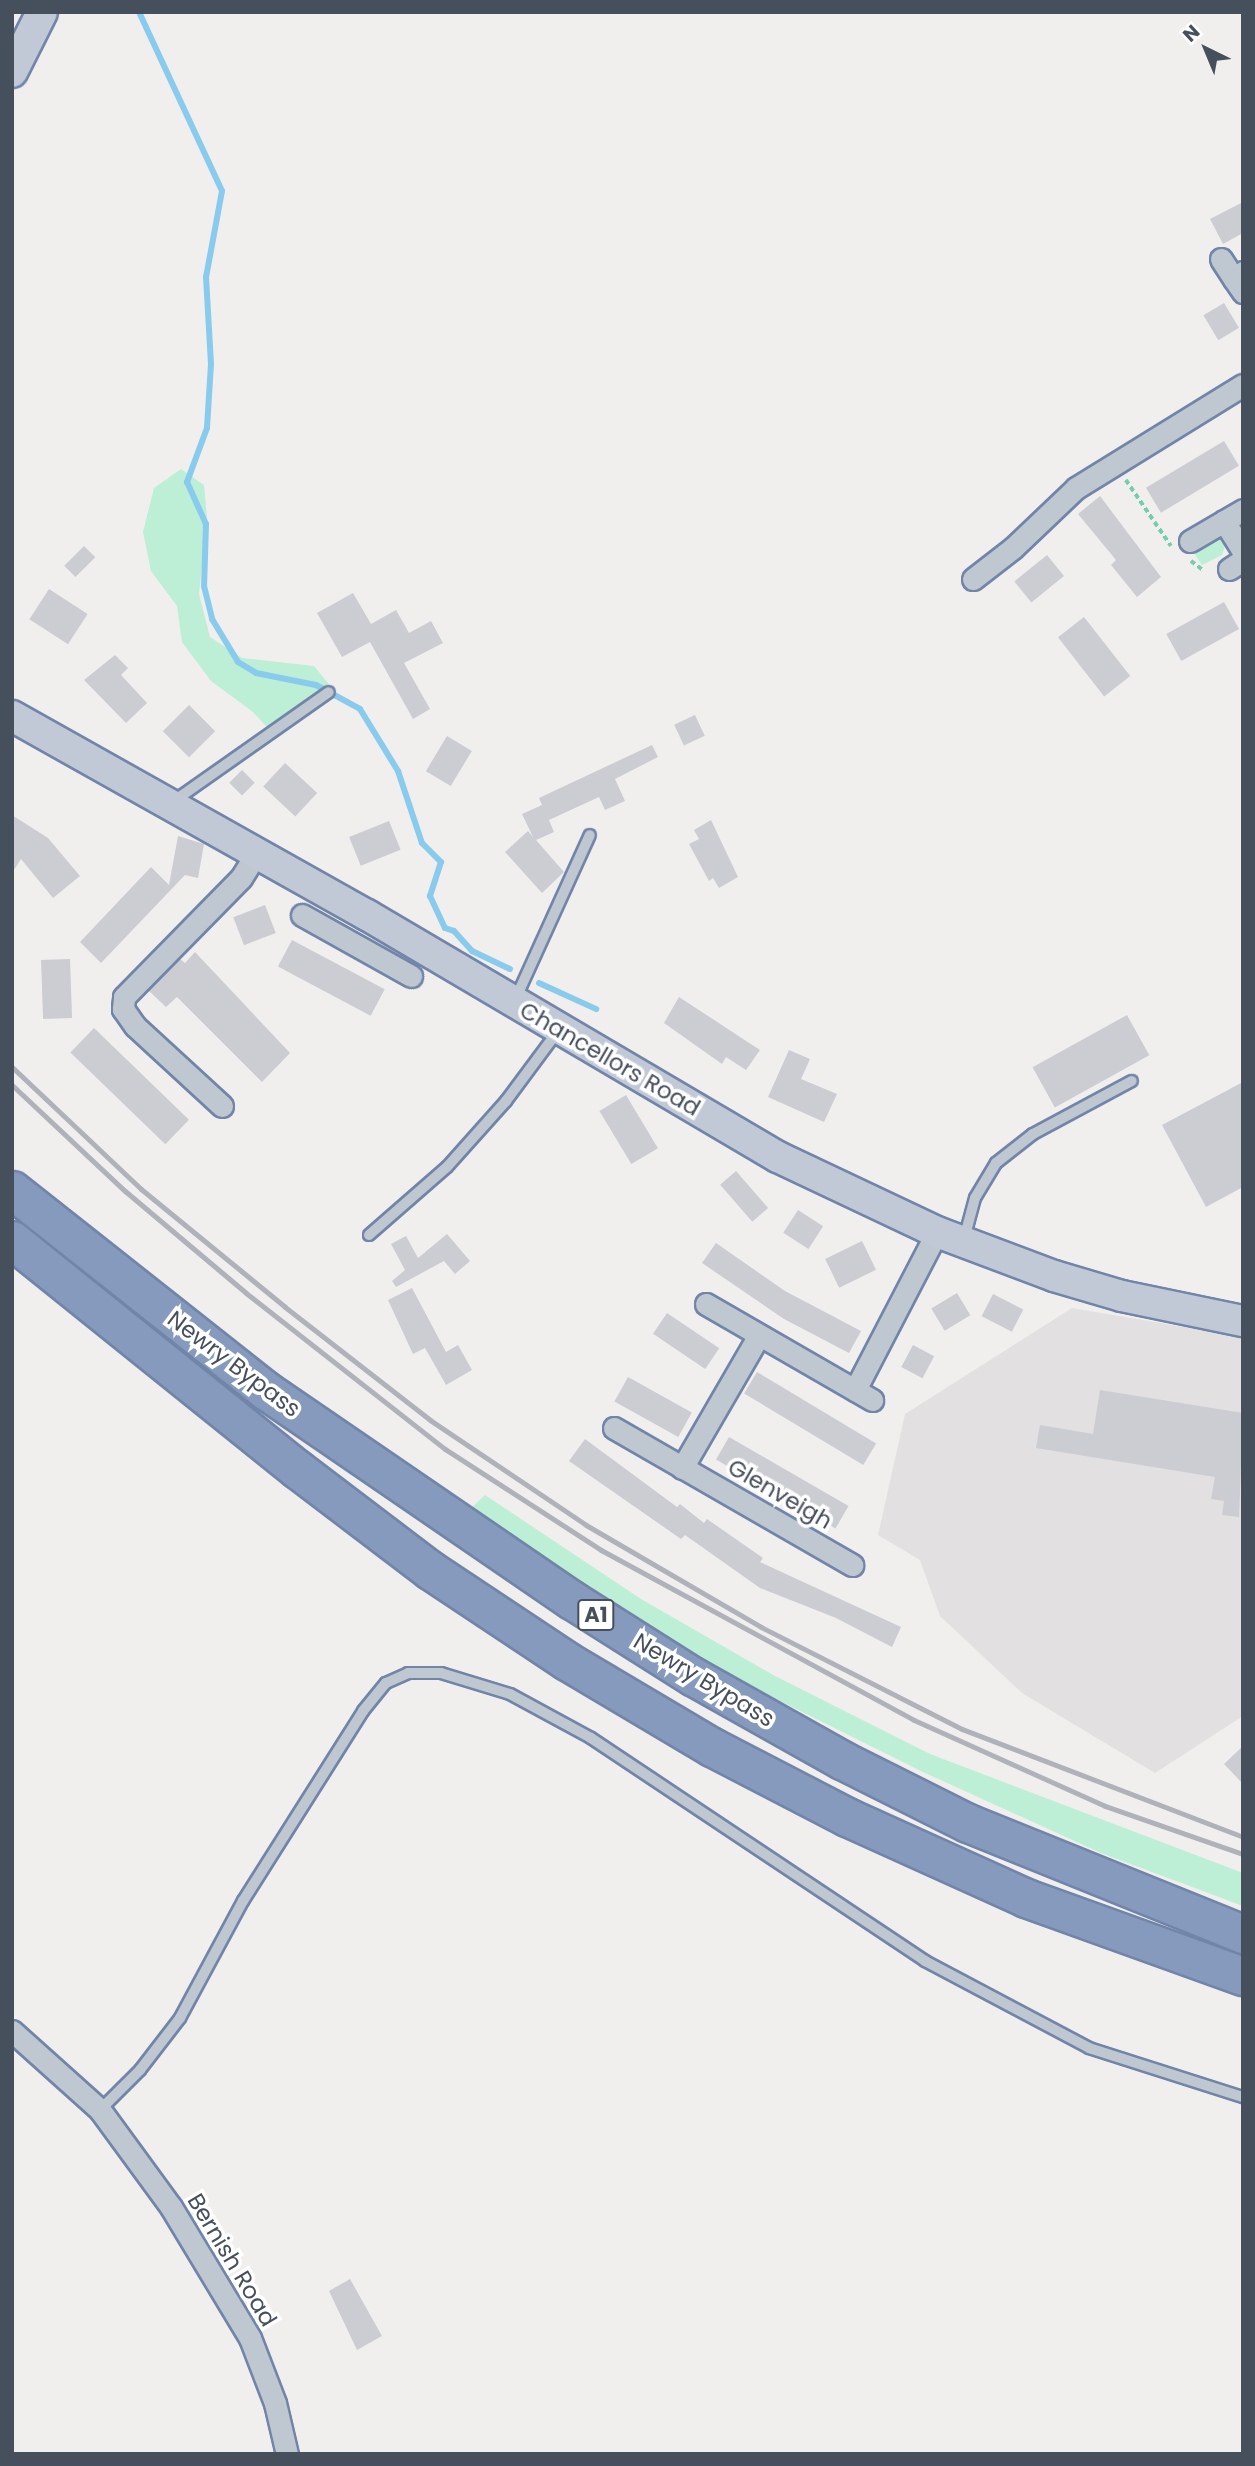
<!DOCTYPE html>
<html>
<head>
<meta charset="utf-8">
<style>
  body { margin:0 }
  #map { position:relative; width:1255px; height:2466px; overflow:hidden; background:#f1eeee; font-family:Poppins,sans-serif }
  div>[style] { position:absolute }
  .education>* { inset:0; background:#e2e0e0 }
  .green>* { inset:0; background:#bcefd6 }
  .stream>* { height:6px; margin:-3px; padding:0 3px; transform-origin:3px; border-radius:3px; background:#89cbec }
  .building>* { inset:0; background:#cbcdd3; transform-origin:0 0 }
  .path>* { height:3.5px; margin-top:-1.75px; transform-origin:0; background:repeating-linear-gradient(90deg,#74cdac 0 5px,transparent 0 8.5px) }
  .roads { filter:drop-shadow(2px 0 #7185a9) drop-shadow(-2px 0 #7185a9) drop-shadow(0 2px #7185a9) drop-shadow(0 -2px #7185a9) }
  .lane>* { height:10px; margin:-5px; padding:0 5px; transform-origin:5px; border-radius:5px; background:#bfc7d0 }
  .street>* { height:21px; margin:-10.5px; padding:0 10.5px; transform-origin:10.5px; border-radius:10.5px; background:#bfc7d0 }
  .secondary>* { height:30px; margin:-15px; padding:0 15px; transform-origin:15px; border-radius:15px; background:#c1c9d7 }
  .highway>* { height:37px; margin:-18.5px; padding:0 18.5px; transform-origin:18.5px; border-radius:18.5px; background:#869abd }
  .rail>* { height:5px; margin:-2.5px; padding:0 2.5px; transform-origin:2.5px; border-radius:2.5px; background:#b0b2b9 }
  span { translate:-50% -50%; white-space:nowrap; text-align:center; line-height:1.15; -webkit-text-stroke:7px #fff; paint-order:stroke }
  .shield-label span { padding:2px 5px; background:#fff; border:2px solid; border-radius:5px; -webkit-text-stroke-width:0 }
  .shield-label { font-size:21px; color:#464f5c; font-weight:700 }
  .street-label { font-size:23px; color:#464f5c }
  .frame { position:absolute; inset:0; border:14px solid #464f5c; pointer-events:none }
  .north { position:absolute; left:1171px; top:14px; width:70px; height:70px; -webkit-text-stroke:5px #fff; paint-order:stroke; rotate:317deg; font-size:19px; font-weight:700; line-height:28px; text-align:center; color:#464f5c }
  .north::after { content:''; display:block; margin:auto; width:24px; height:32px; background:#464f5c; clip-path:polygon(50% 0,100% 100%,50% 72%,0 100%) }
</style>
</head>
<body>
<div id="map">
  <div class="education">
    <div style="clip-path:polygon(1072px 1308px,1243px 1337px,1243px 1716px,1155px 1773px,1022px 1693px,940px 1616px,920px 1560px,878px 1535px,905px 1414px)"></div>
  </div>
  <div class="green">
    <div style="clip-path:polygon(181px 469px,204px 485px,207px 519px,199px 594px,210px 637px,242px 658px,314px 666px,337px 694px,276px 737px,253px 712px,211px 681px,182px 642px,177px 606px,151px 571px,143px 532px,154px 488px)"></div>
    <div style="clip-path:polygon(1215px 537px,1226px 542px,1222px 555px,1202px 565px,1192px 550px)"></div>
    <div style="clip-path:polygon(485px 1495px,641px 1599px,775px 1676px,930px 1754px,1243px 1873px,1243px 1906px,1101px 1853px,923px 1772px,720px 1671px,469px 1510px)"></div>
  </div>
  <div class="stream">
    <div style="left:139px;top:12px;width:197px;rotate:65.1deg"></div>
    <div style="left:222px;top:191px;width:87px;rotate:100.5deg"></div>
    <div style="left:206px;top:277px;width:87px;rotate:86.7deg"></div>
    <div style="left:211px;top:364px;width:64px;rotate:93.6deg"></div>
    <div style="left:207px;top:428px;width:58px;rotate:110.3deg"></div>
    <div style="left:187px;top:482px;width:46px;rotate:65.7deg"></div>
    <div style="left:206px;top:524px;width:62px;rotate:91.8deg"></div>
    <div style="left:204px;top:586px;width:34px;rotate:76deg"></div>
    <div style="left:212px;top:619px;width:50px;rotate:58.8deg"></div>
    <div style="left:238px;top:662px;width:21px;rotate:31deg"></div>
    <div style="left:256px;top:673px;width:61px;rotate:11.3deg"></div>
    <div style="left:316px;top:685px;width:50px;rotate:28.6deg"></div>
    <div style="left:360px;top:709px;width:73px;rotate:58.5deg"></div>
    <div style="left:398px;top:771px;width:76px;rotate:71.6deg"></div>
    <div style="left:422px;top:843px;width:27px;rotate:45deg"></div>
    <div style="left:441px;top:862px;width:36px;rotate:108deg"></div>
    <div style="left:430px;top:896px;width:35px;rotate:65deg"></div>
    <div style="left:445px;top:928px;width:9px;rotate:18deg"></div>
    <div style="left:454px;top:931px;width:27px;rotate:48deg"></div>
    <div style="left:472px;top:951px;width:42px;rotate:25.3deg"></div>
    <div style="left:539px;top:983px;width:63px;rotate:24.5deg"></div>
  </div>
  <div class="building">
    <div style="clip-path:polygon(1243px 202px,1243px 233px,1223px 244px,1210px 219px)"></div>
    <div style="left:1224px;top:303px;width:29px;height:24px;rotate:59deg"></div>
    <div style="left:1224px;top:441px;width:29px;height:91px;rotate:59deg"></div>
    <div style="clip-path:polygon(1100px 496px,1161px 577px,1137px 597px,1111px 565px,1116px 560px,1078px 514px)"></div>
    <div style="left:84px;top:546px;width:16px;height:28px;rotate:45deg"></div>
    <div style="left:1047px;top:555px;width:27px;height:42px;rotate:51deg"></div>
    <div style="left:49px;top:589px;width:46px;height:36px;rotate:33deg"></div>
    <div style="clip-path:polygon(353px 593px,371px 624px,396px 610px,409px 633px,431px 621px,443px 643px,404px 663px,430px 709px,413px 719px,370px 642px,342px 657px,317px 613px)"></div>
    <div style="left:1224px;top:602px;width:31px;height:66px;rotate:61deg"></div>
    <div style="left:1084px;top:617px;width:75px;height:33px;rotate:52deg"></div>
    <div style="clip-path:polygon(115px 655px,128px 668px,121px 675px,147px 703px,126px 723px,84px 680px)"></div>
    <div style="left:189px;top:705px;width:37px;height:37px;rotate:45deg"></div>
    <div style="left:695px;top:715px;width:23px;height:23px;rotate:65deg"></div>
    <div style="left:447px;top:736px;width:29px;height:41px;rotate:31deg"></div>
    <div style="clip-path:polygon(652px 745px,658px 757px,615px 779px,625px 801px,605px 810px,599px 797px,549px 820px,554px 832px,536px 840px,564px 872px,542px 893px,505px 852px,528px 831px,533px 837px,522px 814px,542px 805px,539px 798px)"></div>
    <div style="left:285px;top:763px;width:44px;height:32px;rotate:43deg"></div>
    <div style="left:242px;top:770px;width:18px;height:18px;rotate:45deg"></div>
    <div style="clip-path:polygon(12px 815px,48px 838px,80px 876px,53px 898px,21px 859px,12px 873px)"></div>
    <div style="clip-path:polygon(711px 820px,738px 877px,719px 888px,713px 878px,709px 881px,689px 844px,699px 839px,694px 830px)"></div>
    <div style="left:389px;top:821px;width:31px;height:43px;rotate:68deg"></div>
    <div style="clip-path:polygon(178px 836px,204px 844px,198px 878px,185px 875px,101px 963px,80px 942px,151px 867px,169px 885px)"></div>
    <div style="left:265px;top:905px;width:30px;height:34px;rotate:69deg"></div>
    <div style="left:292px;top:940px;width:105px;height:30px;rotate:28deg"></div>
    <div style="clip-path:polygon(195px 952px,290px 1053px,262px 1082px,177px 997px,166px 1007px,149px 991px,180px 959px,185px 963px)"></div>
    <div style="left:70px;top:959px;width:59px;height:29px;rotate:88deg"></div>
    <div style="clip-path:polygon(679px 997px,760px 1050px,746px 1070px,726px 1057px,722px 1064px,664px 1023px)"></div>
    <div style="left:1127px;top:1015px;width:46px;height:108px;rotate:61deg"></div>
    <div style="left:94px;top:1028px;width:132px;height:34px;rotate:44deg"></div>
    <div style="clip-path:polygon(789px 1050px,810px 1059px,801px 1079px,837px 1094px,824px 1122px,768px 1097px)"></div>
    <div style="clip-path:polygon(1243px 1082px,1243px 1187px,1206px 1207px,1162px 1125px)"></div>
    <div style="left:626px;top:1095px;width:62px;height:31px;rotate:59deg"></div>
    <div style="left:736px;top:1171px;width:49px;height:21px;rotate:49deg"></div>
    <div style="left:798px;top:1210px;width:30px;height:27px;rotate:33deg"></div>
    <div style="clip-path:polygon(447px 1234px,470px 1261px,455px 1274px,444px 1261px,396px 1287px,392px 1281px,405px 1270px,391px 1244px,406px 1236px,418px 1258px)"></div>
    <div style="left:862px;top:1241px;width:32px;height:41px;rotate:64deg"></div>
    <div style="clip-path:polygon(716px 1243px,785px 1291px,861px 1331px,849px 1353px,784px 1319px,702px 1263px)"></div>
    <div style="clip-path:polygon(412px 1288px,446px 1352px,458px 1345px,472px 1370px,446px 1385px,425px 1348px,413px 1354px,388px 1300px)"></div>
    <div style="left:957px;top:1293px;width:26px;height:30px;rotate:59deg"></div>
    <div style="left:993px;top:1294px;width:34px;height:25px;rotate:27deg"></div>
    <div style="left:667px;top:1313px;width:63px;height:25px;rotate:34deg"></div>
    <div style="left:913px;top:1345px;width:24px;height:25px;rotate:28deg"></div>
    <div style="left:757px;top:1372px;width:139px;height:25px;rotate:31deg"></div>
    <div style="left:628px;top:1377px;width:73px;height:28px;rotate:29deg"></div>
    <div style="clip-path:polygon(1100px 1390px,1243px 1413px,1239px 1517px,1222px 1515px,1224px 1501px,1211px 1499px,1215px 1477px,1036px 1448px,1040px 1425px,1093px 1434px)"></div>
    <div style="left:729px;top:1437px;width:138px;height:26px;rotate:30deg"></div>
    <div style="clip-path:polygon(585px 1439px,677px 1507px,680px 1504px,704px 1523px,707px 1519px,763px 1558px,760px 1562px,901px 1627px,892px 1647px,836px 1618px,760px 1588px,685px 1535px,681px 1539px,569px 1461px)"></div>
    <div style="clip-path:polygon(1243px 1746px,1243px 1784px,1224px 1764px)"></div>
    <div style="clip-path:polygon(350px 2279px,382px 2336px,357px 2350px,329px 2291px)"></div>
  </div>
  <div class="path">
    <div style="left:1126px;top:480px;width:80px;rotate:55.7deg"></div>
    <div style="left:1191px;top:561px;width:15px;rotate:37deg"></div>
  </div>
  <div class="roads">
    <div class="lane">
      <div style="left:174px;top:801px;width:189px;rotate:-35.1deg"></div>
      <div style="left:515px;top:1000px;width:181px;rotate:-65.6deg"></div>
      <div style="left:369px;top:1235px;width:103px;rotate:-41.1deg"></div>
      <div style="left:447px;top:1167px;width:89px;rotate:-48.2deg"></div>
      <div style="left:506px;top:1101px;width:87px;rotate:-53.4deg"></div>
      <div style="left:964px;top:1239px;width:42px;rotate:-75deg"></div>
      <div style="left:975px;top:1198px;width:41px;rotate:-59deg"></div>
      <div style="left:996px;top:1163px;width:47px;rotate:-38.1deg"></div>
      <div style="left:1033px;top:1134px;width:112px;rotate:-28.2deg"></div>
      <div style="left:100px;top:2110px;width:57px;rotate:-45deg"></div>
      <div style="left:140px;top:2070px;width:66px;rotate:-52.4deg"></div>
      <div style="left:180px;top:2018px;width:133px;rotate:-61.7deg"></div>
      <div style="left:243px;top:1901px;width:225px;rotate:-57.7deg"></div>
      <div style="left:363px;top:1711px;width:36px;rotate:-51deg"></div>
      <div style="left:386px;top:1683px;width:24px;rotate:-24deg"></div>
      <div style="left:408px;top:1673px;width:33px"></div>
      <div style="left:441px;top:1673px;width:72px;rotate:16.9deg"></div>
      <div style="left:510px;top:1694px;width:92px;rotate:28.5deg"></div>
      <div style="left:591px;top:1738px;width:402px;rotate:33.7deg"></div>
      <div style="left:925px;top:1961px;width:186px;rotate:27.9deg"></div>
      <div style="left:1089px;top:2048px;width:162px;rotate:17.7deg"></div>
    </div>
    <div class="street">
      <div style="left:1221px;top:259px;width:24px;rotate:57deg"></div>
      <div style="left:1243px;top:272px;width:11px;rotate:142deg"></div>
      <div style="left:1234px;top:279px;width:16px;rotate:55deg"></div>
      <div style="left:1224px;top:521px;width:36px;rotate:58deg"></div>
      <div style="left:1190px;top:541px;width:61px;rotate:-30.3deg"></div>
      <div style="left:1229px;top:569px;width:17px;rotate:-33deg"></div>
      <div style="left:973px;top:579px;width:51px;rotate:-37.8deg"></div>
      <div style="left:1013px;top:548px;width:87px;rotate:-43.6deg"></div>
      <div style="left:1076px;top:488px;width:196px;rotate:-31.7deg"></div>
      <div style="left:302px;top:915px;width:125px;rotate:29.2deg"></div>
      <div style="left:222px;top:1106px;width:118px;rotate:-137.4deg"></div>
      <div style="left:135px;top:1026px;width:21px;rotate:-125deg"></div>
      <div style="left:123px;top:1009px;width:12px;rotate:-85deg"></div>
      <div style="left:124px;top:997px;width:167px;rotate:-45.5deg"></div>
      <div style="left:241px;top:878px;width:28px;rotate:-58deg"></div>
      <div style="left:706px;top:1304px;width:192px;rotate:30deg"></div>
      <div style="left:855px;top:1390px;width:178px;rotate:-62.6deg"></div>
      <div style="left:614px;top:1428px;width:275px;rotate:29.9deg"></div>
      <div style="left:682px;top:1468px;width:151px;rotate:-59.9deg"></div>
      <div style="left:12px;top:2031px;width:118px;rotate:41.9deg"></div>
      <div style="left:100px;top:2110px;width:120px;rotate:53.8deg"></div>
      <div style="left:171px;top:2207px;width:153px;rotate:58.9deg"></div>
      <div style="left:250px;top:2338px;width:70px;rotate:69deg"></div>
      <div style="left:275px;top:2403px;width:52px;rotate:76.8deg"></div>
    </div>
    <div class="secondary">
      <div style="left:12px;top:72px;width:67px;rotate:-63.4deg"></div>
      <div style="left:12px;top:716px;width:407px;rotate:29.3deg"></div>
      <div style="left:367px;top:915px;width:477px;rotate:30.5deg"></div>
      <div style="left:778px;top:1157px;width:176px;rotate:25.3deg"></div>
      <div style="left:937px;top:1232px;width:125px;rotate:20.6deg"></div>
      <div style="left:1054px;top:1276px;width:71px;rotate:16.4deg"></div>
      <div style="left:1122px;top:1296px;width:124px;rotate:11.7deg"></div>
    </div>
    <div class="highway">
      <div style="left:12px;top:1190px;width:323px;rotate:38.3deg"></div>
      <div style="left:265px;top:1390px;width:372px;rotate:34.4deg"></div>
      <div style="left:572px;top:1600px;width:144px;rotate:32.3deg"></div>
      <div style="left:694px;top:1677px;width:170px;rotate:29.3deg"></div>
      <div style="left:842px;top:1760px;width:141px;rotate:26.6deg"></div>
      <div style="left:968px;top:1823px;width:297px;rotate:22deg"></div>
      <div style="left:12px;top:1240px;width:366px;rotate:38.8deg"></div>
      <div style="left:297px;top:1469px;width:167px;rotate:37.2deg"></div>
      <div style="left:430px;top:1570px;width:164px;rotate:33.6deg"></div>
      <div style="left:567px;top:1661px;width:169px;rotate:30.7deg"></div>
      <div style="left:712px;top:1747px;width:152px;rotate:27.4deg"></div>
      <div style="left:847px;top:1817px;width:196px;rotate:24.3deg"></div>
      <div style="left:1026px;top:1898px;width:231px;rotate:19.8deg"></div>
    </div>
  </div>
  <div class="rail">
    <div style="left:12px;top:1067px;width:178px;rotate:43.4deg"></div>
    <div style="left:141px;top:1189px;width:186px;rotate:39.3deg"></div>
    <div style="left:285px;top:1307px;width:184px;rotate:37.9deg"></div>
    <div style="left:430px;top:1420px;width:188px;rotate:33.9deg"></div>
    <div style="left:586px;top:1525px;width:203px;rotate:30.2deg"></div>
    <div style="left:761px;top:1627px;width:225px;rotate:26.9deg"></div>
    <div style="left:962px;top:1729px;width:301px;rotate:21deg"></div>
    <div style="left:12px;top:1085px;width:155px;rotate:43.2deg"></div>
    <div style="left:125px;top:1191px;width:158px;rotate:40.1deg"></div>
    <div style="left:246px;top:1293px;width:253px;rotate:38.1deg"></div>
    <div style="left:445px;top:1449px;width:186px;rotate:32.9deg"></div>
    <div style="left:601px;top:1550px;width:356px;rotate:28.5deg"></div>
    <div style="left:914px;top:1720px;width:209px;rotate:24.2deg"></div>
    <div style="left:1105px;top:1806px;width:146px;rotate:19.2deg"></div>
  </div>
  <div class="shield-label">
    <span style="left:596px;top:1615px">A1</span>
  </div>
  <div class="street-label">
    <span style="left:610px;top:1059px;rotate:30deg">Chancellors Road</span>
    <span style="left:234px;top:1364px;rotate:37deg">Newry Bypass</span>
    <span style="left:780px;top:1494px;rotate:30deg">Glenveigh</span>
    <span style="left:704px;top:1680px;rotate:31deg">Newry Bypass</span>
    <span style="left:232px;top:2260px;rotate:59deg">Bernish Road</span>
  </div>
  <div class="frame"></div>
  <div class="north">N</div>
</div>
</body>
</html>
